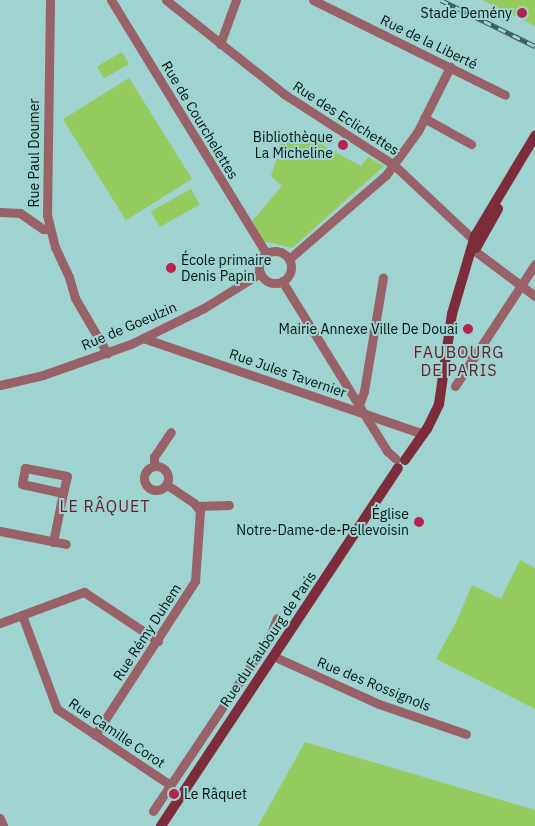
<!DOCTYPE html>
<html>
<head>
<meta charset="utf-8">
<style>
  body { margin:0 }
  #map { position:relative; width:535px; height:826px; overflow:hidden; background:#9ed3cf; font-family:"IBM Plex Sans",sans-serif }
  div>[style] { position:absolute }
  .green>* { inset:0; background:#94ca5e; transform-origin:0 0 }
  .minor>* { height:9px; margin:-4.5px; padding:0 4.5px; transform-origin:4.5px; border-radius:4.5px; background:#996168 }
  .minor>.ring { margin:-4.5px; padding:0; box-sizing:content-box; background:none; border:9px solid #996168; border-radius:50% }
  .tertiary>* { height:10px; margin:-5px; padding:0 5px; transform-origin:5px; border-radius:5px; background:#996168 }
  .secondary>* { height:10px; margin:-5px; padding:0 5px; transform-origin:5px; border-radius:5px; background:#7d2c3c }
  .rail>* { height:4.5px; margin-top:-2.25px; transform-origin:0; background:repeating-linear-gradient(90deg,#9ed3cf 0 8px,#3b5a58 0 16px); box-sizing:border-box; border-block:1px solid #3b5a58 }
  .dots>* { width:14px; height:14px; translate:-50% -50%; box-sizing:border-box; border:2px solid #9ed3cf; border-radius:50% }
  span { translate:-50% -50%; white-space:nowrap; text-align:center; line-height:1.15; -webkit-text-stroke:4px #9ed3cf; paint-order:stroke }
  .poi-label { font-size:14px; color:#021514 }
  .right { translate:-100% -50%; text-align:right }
  .left { translate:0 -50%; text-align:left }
  .street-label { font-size:14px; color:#021514 }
  .quarter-label { font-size:16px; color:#66212f; letter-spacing:1px }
</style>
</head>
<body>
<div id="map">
  <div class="green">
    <div style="clip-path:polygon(482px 0,535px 0,535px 26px)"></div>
    <div style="left:122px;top:52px;width:14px;height:29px;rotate:60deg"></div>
    <div style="left:129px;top:78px;width:119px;height:78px;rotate:58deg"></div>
    <div style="clip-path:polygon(285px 132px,315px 141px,361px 166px,368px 157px,384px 166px,292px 248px,263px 241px,252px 221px,282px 186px,271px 176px)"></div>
    <div style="left:191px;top:189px;width:18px;height:46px;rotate:61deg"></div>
    <div style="clip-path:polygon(520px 560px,535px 568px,535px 709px,436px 659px,457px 620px,472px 585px,501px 599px)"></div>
    <div style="clip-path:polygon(305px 742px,535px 810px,535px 826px,258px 826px)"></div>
  </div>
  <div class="minor">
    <div style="left:50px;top:0;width:215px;rotate:90.8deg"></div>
    <div style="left:47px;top:215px;width:33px;rotate:76deg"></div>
    <div style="left:55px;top:247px;width:33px;rotate:65deg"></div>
    <div style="left:69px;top:277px;width:22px;rotate:74deg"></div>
    <div style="left:75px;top:298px;width:64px;rotate:59.8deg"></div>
    <div style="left:111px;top:0;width:297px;rotate:58.5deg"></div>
    <div style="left:166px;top:0;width:151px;rotate:38.5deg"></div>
    <div style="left:284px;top:94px;width:131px;rotate:32.8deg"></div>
    <div style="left:394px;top:165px;width:115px;rotate:43.2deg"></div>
    <div style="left:313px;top:0;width:214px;rotate:26.3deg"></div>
    <div style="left:220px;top:44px;width:47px;rotate:-70deg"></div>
    <div style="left:424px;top:118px;width:54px;rotate:29deg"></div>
    <div style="left:0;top:212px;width:20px;rotate:3deg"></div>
    <div style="left:20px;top:213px;width:28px;rotate:35deg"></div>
    <div style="left:43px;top:229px;width:7px"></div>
    <div style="left:471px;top:248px;width:80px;rotate:36.9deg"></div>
    <div class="ring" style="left:259px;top:251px;width:23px;height:23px"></div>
    <div style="left:289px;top:259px;width:128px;rotate:-40.9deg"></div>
    <div style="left:386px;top:175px;width:54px;rotate:-54deg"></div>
    <div style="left:418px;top:131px;width:72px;rotate:-63.4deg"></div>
    <div style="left:282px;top:281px;width:200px;rotate:58.3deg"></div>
    <div style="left:387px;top:451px;width:12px;rotate:42deg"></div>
    <div style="left:143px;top:338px;width:296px;rotate:18.9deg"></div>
    <div style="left:446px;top:352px;width:30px;rotate:4deg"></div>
    <div style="left:0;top:385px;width:44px;rotate:-13.1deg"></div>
    <div style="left:43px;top:375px;width:93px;rotate:-19.4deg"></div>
    <div style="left:131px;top:344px;width:81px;rotate:-26.3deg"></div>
    <div style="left:204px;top:308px;width:66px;rotate:-32deg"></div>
    <div style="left:455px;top:386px;width:146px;rotate:-56.7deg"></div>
    <div style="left:359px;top:405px;width:15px;rotate:-70deg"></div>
    <div style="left:364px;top:391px;width:115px;rotate:-80.5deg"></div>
    <div class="ring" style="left:144px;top:466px;width:15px;height:15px"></div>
    <div style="left:154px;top:466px;width:9px;rotate:-90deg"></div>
    <div style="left:154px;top:457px;width:30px;rotate:-56deg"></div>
    <div style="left:198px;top:506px;width:31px;rotate:-2deg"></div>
    <div style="left:0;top:531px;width:67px;rotate:11.1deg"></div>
    <div style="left:53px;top:542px;width:50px;rotate:-78.5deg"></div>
    <div style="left:63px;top:493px;width:17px;rotate:-77deg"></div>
    <div style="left:67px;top:476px;width:43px;rotate:-169.2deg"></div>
    <div style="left:25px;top:468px;width:16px;rotate:101deg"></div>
    <div style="left:22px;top:484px;width:42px;rotate:12.4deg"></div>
    <div style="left:22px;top:615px;width:100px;rotate:69.6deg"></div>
    <div style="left:57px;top:709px;width:136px;rotate:33.9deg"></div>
    <div style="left:0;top:623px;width:90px;rotate:-20.3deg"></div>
    <div style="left:84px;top:592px;width:89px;rotate:33.5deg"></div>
    <div style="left:273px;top:656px;width:116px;rotate:24.4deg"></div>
    <div style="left:379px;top:704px;width:92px;rotate:19deg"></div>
    <div style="left:95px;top:735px;width:184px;rotate:-57deg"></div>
    <div style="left:195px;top:581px;width:70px;rotate:-85.9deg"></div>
    <div style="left:200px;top:511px;width:10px;rotate:-127deg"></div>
    <div style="left:194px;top:503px;width:32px;rotate:-146deg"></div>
    <div style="left:153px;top:811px;width:211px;rotate:-56.2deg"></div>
    <div style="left:270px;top:636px;width:19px;rotate:-69deg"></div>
  </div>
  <div class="tertiary">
    <div style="left:0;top:819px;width:8px;rotate:67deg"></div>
  </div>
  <div class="secondary">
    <div style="left:476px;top:248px;width:45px;rotate:-60.6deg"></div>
    <div style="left:405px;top:460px;width:38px;rotate:-55deg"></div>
    <div style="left:427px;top:429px;width:28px;rotate:-64deg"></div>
    <div style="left:439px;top:404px;width:91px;rotate:-81.8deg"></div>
    <div style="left:452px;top:314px;width:81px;rotate:-73.6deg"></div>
    <div style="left:475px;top:236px;width:117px;rotate:-59deg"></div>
    <div style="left:161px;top:826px;width:429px;rotate:-56.5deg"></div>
  </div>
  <div class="rail">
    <div style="left:441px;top:0;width:105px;rotate:26.1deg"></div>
  </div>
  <div class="dots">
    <div style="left:522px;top:13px;background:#b5244c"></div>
    <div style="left:343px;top:145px;background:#b5244c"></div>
    <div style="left:171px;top:268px;background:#b5244c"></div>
    <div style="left:468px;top:329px;background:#b5244c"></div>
    <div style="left:419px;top:522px;background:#b5244c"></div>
    <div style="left:174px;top:794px;background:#b5244c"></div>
  </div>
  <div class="poi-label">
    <span class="right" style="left:512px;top:13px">Stade Demény</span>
    <span class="right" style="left:333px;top:145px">Bibliothèque<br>La Micheline</span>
    <span class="left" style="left:181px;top:268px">École primaire<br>Denis Papin</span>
    <span class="right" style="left:458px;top:329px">Mairie Annexe Ville De Douai</span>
    <span class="right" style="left:409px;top:522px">Église<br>Notre-Dame-de-Pellevoisin</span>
    <span class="left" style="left:184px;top:794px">Le Râquet</span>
  </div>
  <div class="street-label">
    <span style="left:429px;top:42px;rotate:26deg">Rue de la Liberté</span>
    <span style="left:346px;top:118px;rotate:33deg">Rue des Eclichettes</span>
    <span style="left:200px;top:120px;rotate:59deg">Rue de Courchelettes</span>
    <span style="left:34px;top:153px;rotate:-90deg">Rue Paul Doumer</span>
    <span style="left:129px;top:326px;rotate:-23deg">Rue de Goeulzin</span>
    <span style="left:288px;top:373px;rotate:19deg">Rue Jules Tavernier</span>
    <span style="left:147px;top:632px;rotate:-57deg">Rue Rémy Duhem</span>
    <span style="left:268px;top:639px;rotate:-56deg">Rue du Faubourg de Paris</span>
    <span style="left:374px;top:684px;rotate:22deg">Rue des Rossignols</span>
    <span style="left:117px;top:733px;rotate:34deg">Rue Camille Corot</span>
  </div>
  <div class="quarter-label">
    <span style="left:459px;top:361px">FAUBOURG<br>DE PARIS</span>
    <span style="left:105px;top:506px">LE RÂQUET</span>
  </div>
</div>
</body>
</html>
